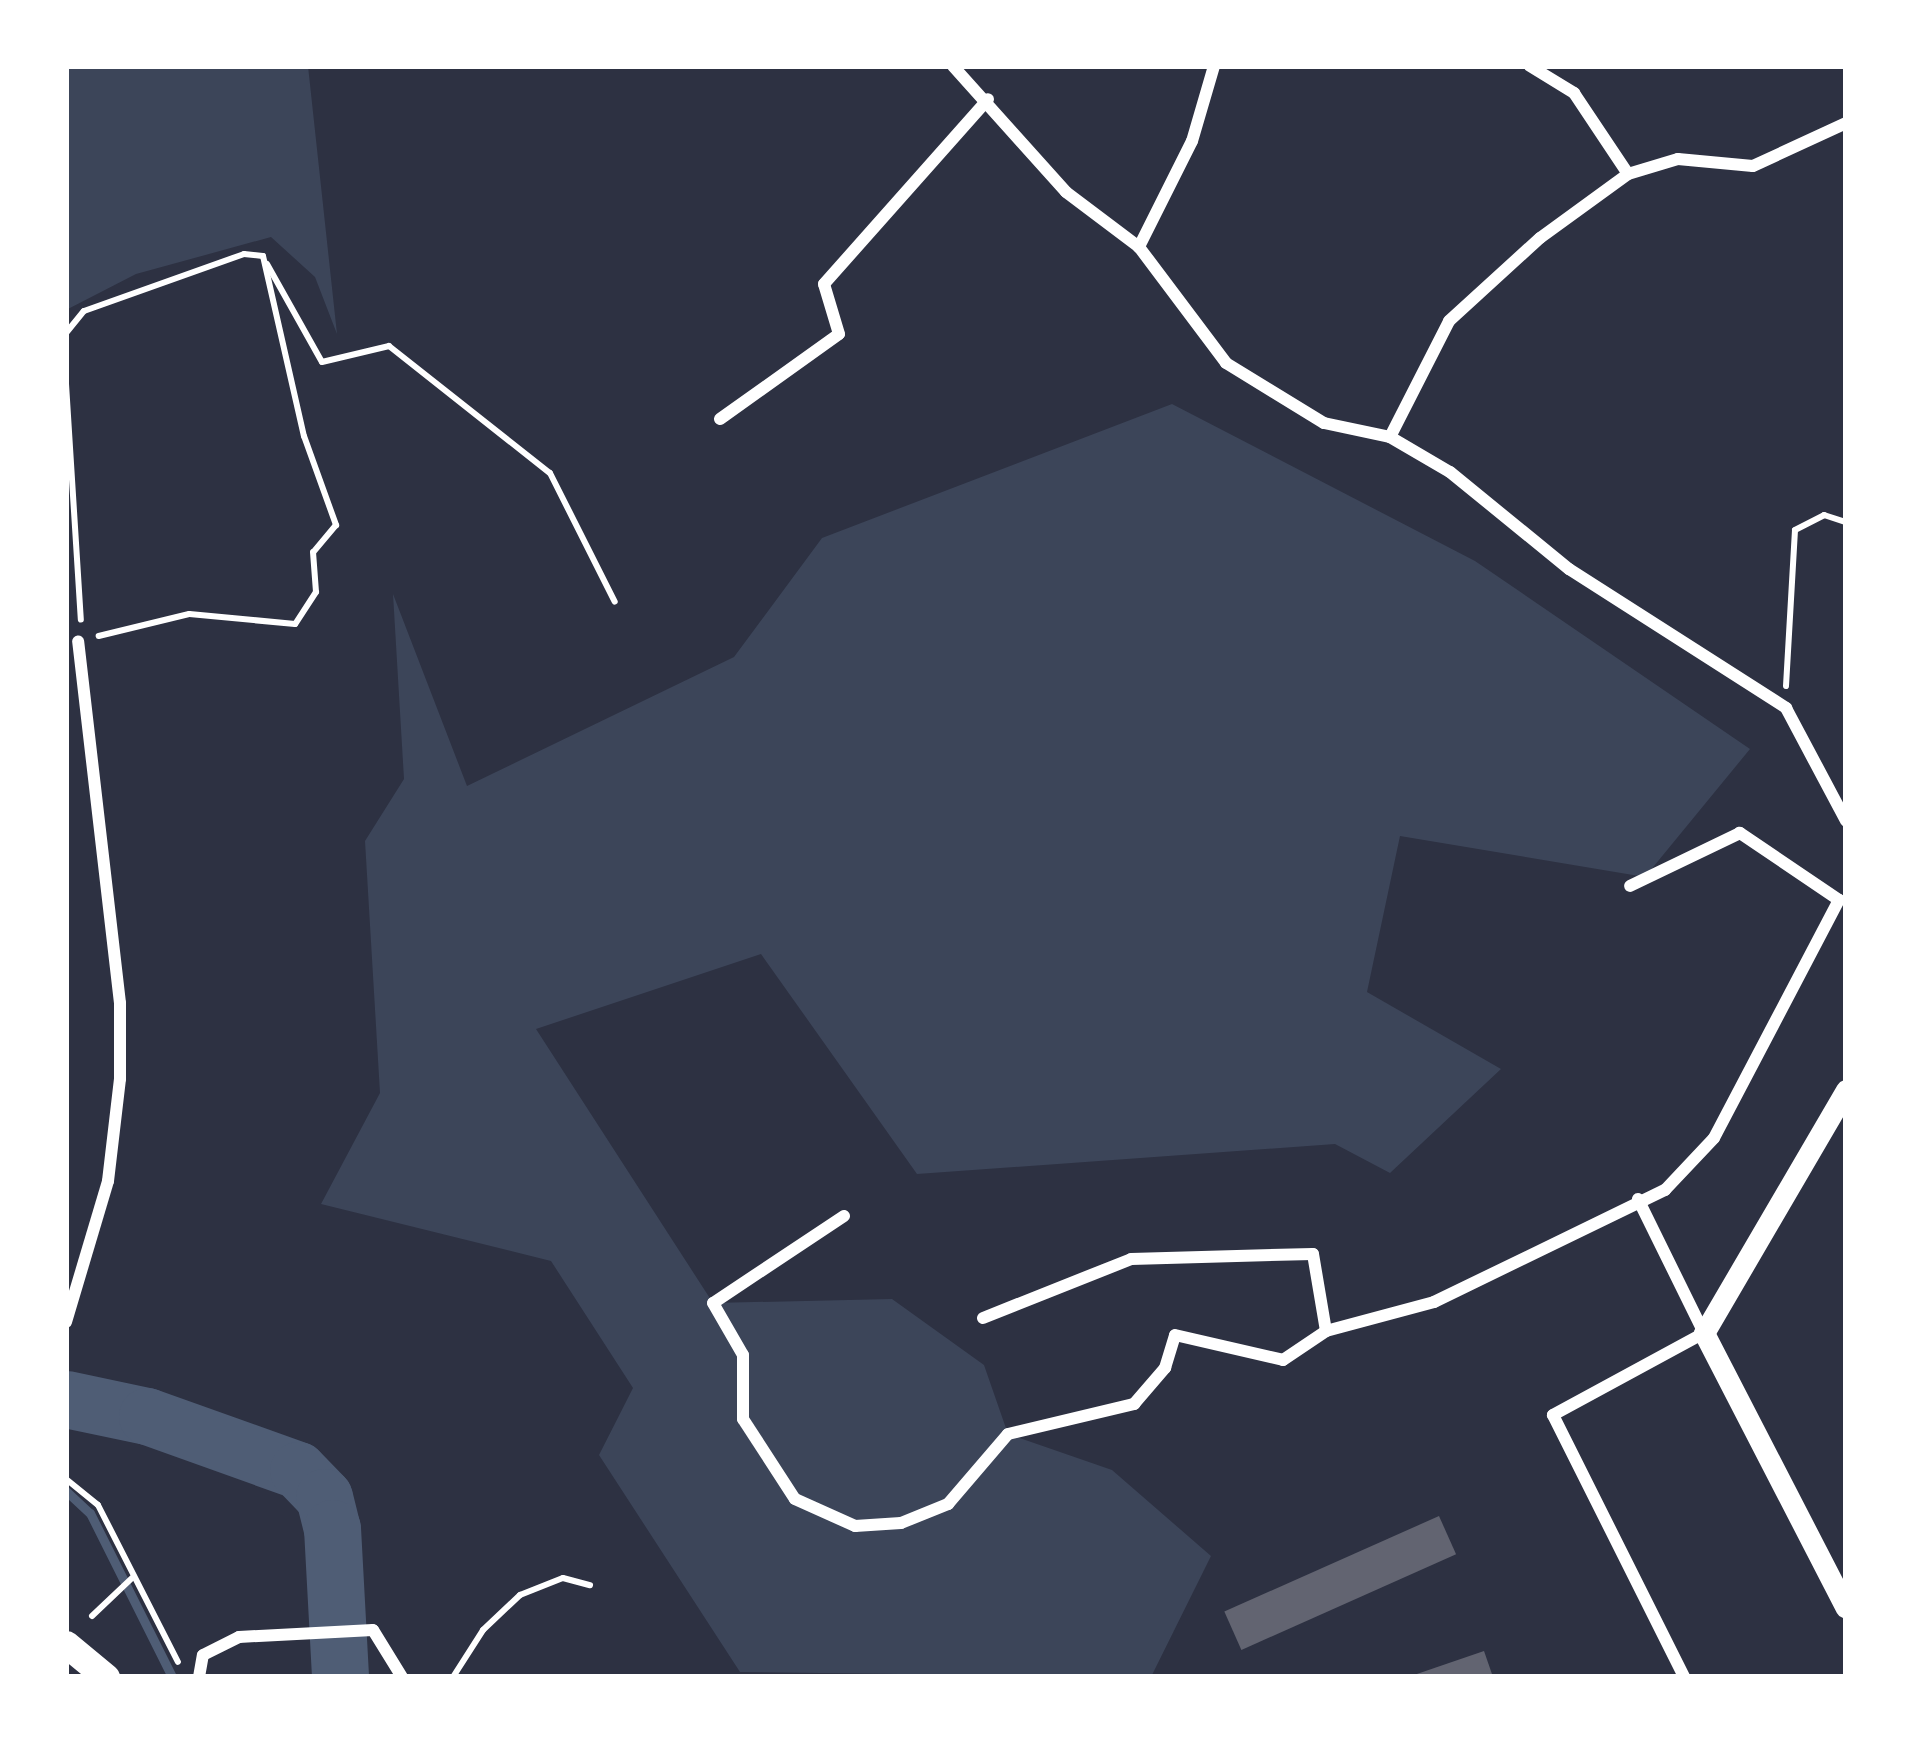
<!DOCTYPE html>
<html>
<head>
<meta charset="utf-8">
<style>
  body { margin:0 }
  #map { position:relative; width:1912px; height:1743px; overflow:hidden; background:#2d3142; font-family:Cabin,sans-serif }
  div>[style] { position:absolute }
  .green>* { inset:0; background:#3c4559 }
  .stream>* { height:9px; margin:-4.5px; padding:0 4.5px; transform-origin:4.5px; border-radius:4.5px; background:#4f5d75 }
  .river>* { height:57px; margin:-28.5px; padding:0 28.5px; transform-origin:28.5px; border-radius:28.5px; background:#4f5d75 }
  .building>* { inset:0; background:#626471; transform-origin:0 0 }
  .path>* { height:6px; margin:-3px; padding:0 3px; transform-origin:3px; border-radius:3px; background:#fff }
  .minor>* { height:12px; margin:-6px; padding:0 6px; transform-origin:6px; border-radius:6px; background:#fff }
  .tertiary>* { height:21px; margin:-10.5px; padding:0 10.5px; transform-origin:10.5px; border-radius:10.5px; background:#fff }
  .trunk>* { height:27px; margin:-13.5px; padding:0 13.5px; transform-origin:13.5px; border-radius:13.5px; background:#fff }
  span { translate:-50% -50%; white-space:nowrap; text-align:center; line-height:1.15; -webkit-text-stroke:9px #fff; paint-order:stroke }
  .frame { position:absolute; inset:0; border:69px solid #fff; pointer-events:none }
</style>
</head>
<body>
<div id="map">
  <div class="green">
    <div style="clip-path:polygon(66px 66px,308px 66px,337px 334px,315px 277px,271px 237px,136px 274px,66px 310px)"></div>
    <div style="clip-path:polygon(1172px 404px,1475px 561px,1750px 749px,1645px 877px,1400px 836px,1367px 992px,1501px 1069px,1390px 1173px,1335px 1144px,917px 1174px,761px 954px,536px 1029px,713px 1303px,892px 1299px,984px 1365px,1008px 1434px,1112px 1470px,1211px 1556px,1151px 1677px,740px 1672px,599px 1455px,633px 1388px,551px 1261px,321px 1204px,380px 1093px,365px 841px,404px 779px,393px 594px,467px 786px,734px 657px,822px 538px)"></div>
  </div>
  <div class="stream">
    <div style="left:66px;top:1491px;width:33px;rotate:43deg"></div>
    <div style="left:90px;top:1513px;width:183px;rotate:63.4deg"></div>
  </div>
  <div class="river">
    <div style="left:66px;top:1399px;width:83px;rotate:11.9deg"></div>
    <div style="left:147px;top:1416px;width:160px;rotate:19.7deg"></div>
    <div style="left:298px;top:1470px;width:37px;rotate:46deg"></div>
    <div style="left:324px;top:1497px;width:32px;rotate:76deg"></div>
    <div style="left:332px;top:1528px;width:149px;rotate:86.9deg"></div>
  </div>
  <div class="building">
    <div style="left:1439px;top:1516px;width:42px;height:235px;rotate:66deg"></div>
    <div style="clip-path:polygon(1484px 1651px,1493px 1677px,1411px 1677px,1411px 1676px)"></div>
  </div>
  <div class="path">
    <div style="left:267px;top:264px;width:112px;rotate:60.7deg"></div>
    <div style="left:322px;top:362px;width:69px;rotate:-13.4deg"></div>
    <div style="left:389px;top:346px;width:205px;rotate:38.3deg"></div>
    <div style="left:550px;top:473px;width:144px;rotate:63.3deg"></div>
    <div style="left:66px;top:333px;width:28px;rotate:-51deg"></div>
    <div style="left:84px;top:311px;width:170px;rotate:-19.6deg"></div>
    <div style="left:244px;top:254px;width:19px;rotate:6deg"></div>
    <div style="left:263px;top:256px;width:185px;rotate:77.2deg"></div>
    <div style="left:304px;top:436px;width:95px;rotate:70.2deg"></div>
    <div style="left:336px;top:525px;width:35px;rotate:130deg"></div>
    <div style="left:313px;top:552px;width:40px;rotate:85.7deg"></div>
    <div style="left:316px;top:592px;width:38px;rotate:123deg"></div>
    <div style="left:295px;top:624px;width:106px;rotate:-174.6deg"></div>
    <div style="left:189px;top:614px;width:93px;rotate:166.3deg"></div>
    <div style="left:66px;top:384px;width:236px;rotate:86.4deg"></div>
    <div style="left:1786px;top:686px;width:156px;rotate:-86.7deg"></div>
    <div style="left:1795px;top:530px;width:33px;rotate:-27deg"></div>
    <div style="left:1824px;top:515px;width:23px;rotate:18deg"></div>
    <div style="left:66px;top:1479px;width:41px;rotate:39.1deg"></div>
    <div style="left:98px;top:1505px;width:176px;rotate:63deg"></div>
    <div style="left:92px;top:1616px;width:55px;rotate:-43.5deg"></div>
    <div style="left:453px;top:1677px;width:56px;rotate:-57.4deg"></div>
    <div style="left:483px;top:1630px;width:51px;rotate:-43.4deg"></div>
    <div style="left:520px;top:1595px;width:46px;rotate:-21.6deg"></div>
    <div style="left:563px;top:1578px;width:28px;rotate:15deg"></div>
  </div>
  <div class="minor">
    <div style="left:953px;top:66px;width:169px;rotate:48.1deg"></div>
    <div style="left:1066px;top:192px;width:91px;rotate:37deg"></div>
    <div style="left:1214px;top:66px;width:78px;rotate:106.3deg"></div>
    <div style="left:1192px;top:141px;width:119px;rotate:116.6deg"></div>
    <div style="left:1139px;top:247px;width:145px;rotate:53.1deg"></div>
    <div style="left:1226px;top:363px;width:115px;rotate:31.5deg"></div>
    <div style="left:1324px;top:423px;width:67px;rotate:12deg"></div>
    <div style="left:1390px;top:437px;width:69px;rotate:30.3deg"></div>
    <div style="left:1450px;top:472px;width:154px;rotate:39.2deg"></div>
    <div style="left:1569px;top:569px;width:258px;rotate:32.6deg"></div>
    <div style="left:1786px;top:708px;width:128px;rotate:62deg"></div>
    <div style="left:1530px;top:66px;width:52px;rotate:31.5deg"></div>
    <div style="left:1574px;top:93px;width:97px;rotate:56.3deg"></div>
    <div style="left:720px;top:419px;width:146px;rotate:-35.5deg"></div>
    <div style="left:839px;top:334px;width:52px;rotate:-106.7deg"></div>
    <div style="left:824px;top:284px;width:247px;rotate:-48.4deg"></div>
    <div style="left:1390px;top:437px;width:130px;rotate:-63deg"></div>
    <div style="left:1449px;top:321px;width:123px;rotate:-42.4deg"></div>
    <div style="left:1540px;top:238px;width:109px;rotate:-36deg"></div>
    <div style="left:1628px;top:174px;width:52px;rotate:-16.7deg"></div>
    <div style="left:1678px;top:159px;width:75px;rotate:5.3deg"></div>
    <div style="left:1753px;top:166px;width:102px;rotate:-24.8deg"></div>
    <div style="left:1638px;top:1199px;width:149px;rotate:63.8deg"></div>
    <div style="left:1704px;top:1333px;width:172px;rotate:151.5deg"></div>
    <div style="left:1553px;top:1415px;width:293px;rotate:63.4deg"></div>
    <div style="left:844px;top:1216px;width:157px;rotate:146.4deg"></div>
    <div style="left:713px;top:1303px;width:60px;rotate:60deg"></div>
    <div style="left:743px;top:1355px;width:64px;rotate:90deg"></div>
    <div style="left:743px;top:1419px;width:95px;rotate:57deg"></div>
    <div style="left:795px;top:1499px;width:66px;rotate:24.2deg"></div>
    <div style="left:855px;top:1526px;width:46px;rotate:-3.7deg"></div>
    <div style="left:901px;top:1523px;width:51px;rotate:-22deg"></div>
    <div style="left:948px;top:1504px;width:92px;rotate:-49.4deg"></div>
    <div style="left:1008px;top:1434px;width:130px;rotate:-13.4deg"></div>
    <div style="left:1134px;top:1404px;width:48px;rotate:-49.3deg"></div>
    <div style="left:1165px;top:1368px;width:34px;rotate:-73deg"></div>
    <div style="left:1175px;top:1335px;width:111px;rotate:13deg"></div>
    <div style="left:1283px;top:1360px;width:52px;rotate:-34deg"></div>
    <div style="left:1326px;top:1331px;width:112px;rotate:-15deg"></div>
    <div style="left:1434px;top:1302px;width:257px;rotate:-25.9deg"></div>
    <div style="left:1665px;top:1190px;width:71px;rotate:-46.7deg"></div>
    <div style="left:1714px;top:1138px;width:269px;rotate:-62.3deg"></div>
    <div style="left:1839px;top:900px;width:120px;rotate:-145.9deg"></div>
    <div style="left:1740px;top:833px;width:122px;rotate:154.3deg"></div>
    <div style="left:983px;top:1318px;width:159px;rotate:-21.7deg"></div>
    <div style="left:1131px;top:1259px;width:182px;rotate:-1.6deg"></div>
    <div style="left:1313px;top:1254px;width:78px;rotate:80.4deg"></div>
    <div style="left:66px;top:1322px;width:147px;rotate:-73.4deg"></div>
    <div style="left:108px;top:1181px;width:103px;rotate:-83.3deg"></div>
    <div style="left:120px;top:1079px;width:76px;rotate:-90deg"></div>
    <div style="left:120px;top:1003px;width:364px;rotate:-96.6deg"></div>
    <div style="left:199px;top:1677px;width:22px;rotate:-80deg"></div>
    <div style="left:203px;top:1655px;width:40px;rotate:-26.6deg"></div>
    <div style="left:239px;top:1637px;width:134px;rotate:-3deg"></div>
    <div style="left:373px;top:1630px;width:55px;rotate:58.3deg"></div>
  </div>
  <div class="tertiary">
    <div style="left:1846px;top:1090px;width:281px;rotate:120.3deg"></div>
    <div style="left:1704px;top:1333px;width:309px;rotate:62.7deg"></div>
  </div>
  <div class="trunk">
    <div style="left:66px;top:1644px;width:52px;rotate:39.5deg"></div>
  </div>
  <div class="frame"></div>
</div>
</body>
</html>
